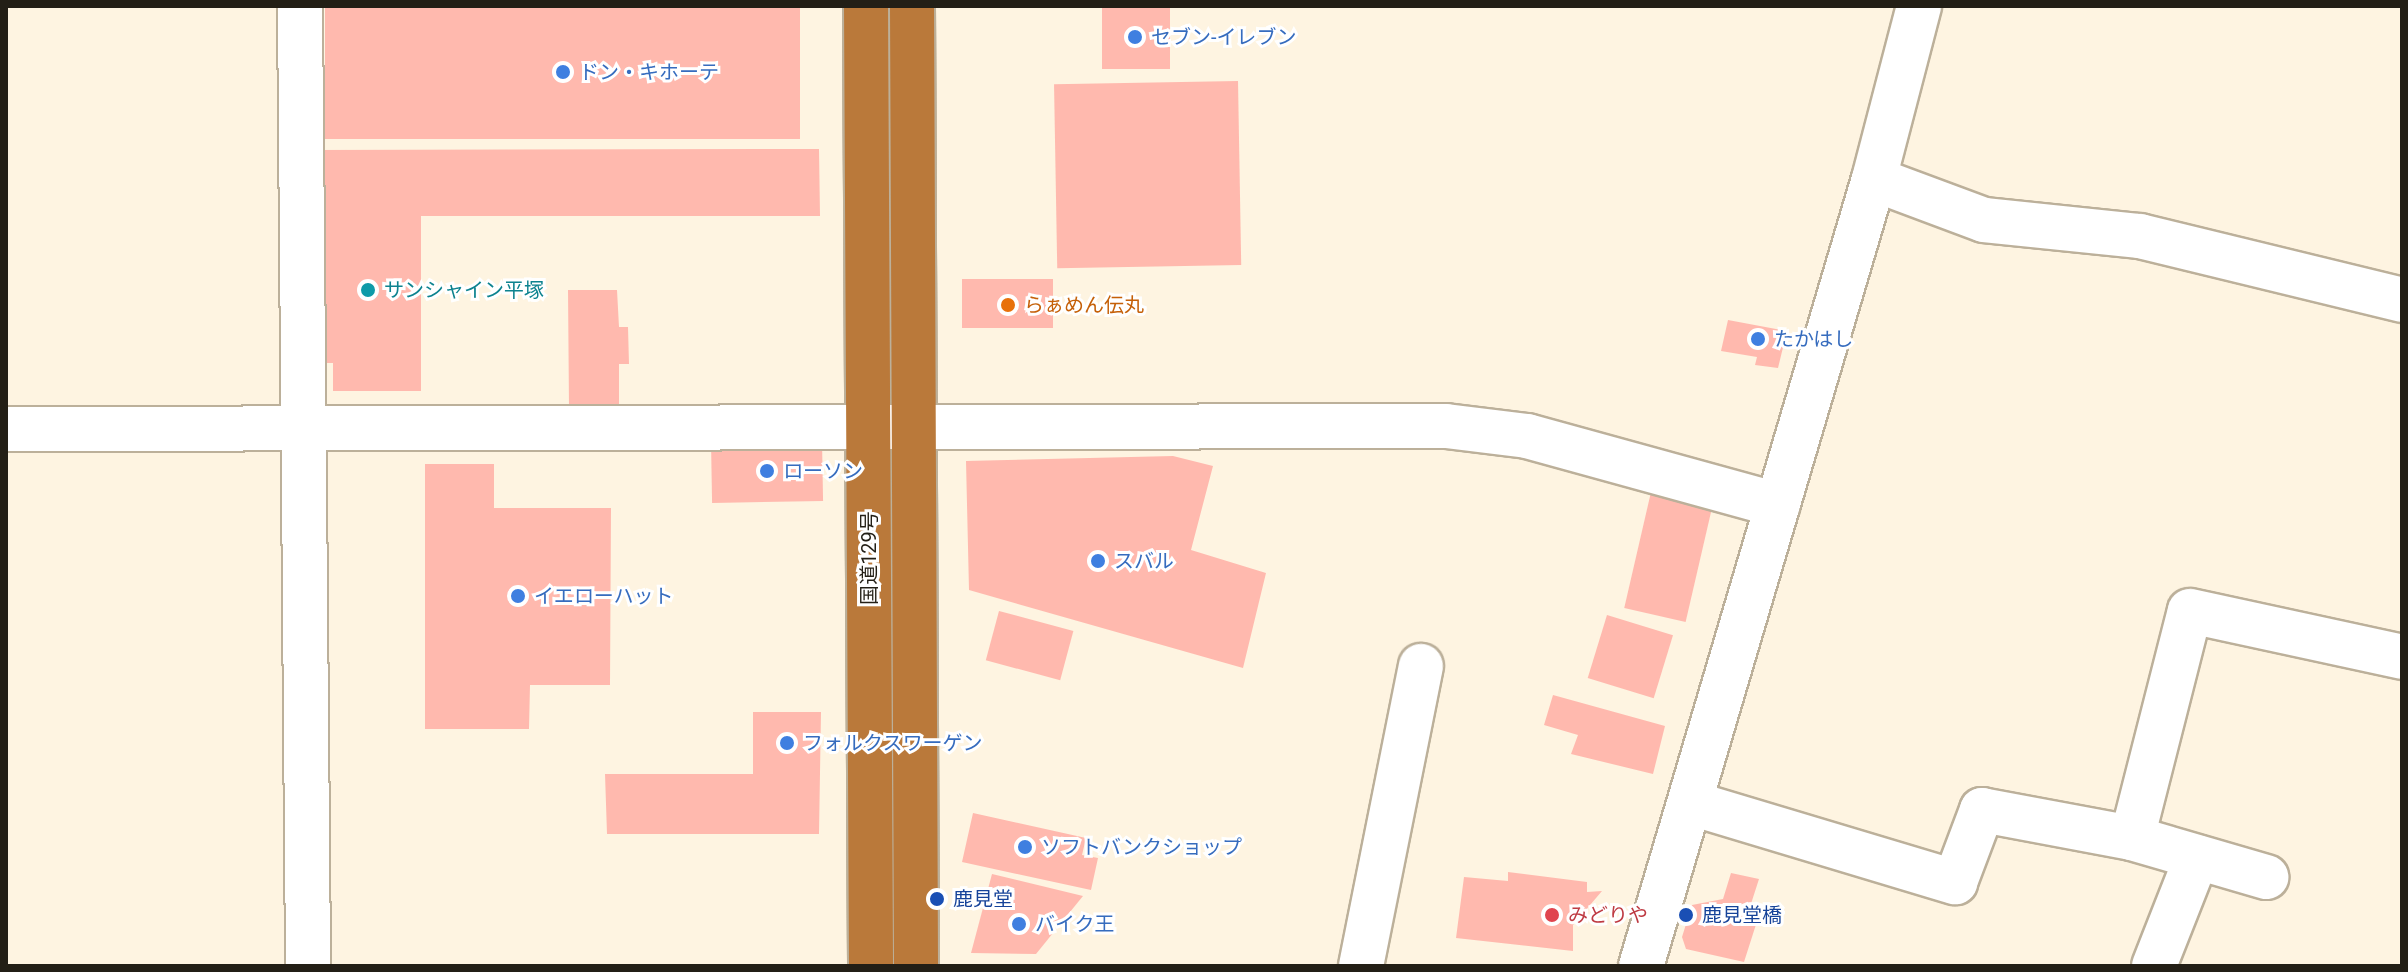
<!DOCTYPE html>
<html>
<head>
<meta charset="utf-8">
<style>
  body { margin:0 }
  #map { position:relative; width:2408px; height:972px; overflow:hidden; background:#fef4e1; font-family:Roboto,"Noto Sans JP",sans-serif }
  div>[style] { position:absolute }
  .building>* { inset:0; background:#ffb9ae; transform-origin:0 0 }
  .roads { filter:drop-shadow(2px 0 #bcb09a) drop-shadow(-2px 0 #bcb09a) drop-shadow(0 2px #bcb09a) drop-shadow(0 -2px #bcb09a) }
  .minor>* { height:44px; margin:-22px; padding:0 22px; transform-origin:22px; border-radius:22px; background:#fff }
  .highway>* { height:44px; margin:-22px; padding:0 22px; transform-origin:22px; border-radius:22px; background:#ba793a }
  .dots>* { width:22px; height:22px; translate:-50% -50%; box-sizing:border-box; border:4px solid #fff; border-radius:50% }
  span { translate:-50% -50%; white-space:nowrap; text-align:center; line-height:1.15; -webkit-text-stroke:6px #fff; paint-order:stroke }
  .shop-label { font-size:20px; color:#366cbe }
  .left { translate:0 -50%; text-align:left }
  .culture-label { font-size:20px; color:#0d838f }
  .food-label { font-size:20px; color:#c56008 }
  .street-label { font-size:20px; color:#231f16 }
  .transit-label { font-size:20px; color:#164399 }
  .health-label { font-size:20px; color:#be3a42 }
  .frame { position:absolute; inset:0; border:8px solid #231f16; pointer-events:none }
</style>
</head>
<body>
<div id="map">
  <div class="building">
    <div style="left:325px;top:6px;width:475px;height:133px"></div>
    <div style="left:1102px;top:6px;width:68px;height:63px"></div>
    <div style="left:1238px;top:81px;width:184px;height:184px;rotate:89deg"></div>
    <div style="clip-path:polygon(819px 149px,820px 216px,421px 216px,421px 391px,333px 391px,333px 363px,316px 363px,315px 150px)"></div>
    <div style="left:1053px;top:279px;width:49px;height:91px;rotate:90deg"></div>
    <div style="clip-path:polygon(568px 290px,617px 290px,619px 327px,628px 327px,629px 364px,619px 364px,619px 406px,569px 408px)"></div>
    <div style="clip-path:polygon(1728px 320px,1787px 331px,1778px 368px,1755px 365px,1757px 357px,1721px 351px)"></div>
    <div style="left:822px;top:440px;width:61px;height:111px;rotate:89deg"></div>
    <div style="clip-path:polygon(1173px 456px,1213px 466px,1191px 550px,1266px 573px,1243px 668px,969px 590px,966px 461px)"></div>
    <div style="clip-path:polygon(425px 464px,494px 464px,494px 508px,611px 508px,610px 685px,530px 685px,529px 729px,425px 729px)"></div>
    <div style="left:1651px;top:492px;width:63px;height:119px;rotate:13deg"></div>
    <div style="left:999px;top:611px;width:77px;height:51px;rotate:15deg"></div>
    <div style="left:1607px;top:615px;width:69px;height:66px;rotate:17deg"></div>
    <div style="clip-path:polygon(1553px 695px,1665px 726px,1653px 774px,1571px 754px,1578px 735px,1544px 725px)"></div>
    <div style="clip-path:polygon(753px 712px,821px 712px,819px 834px,607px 834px,605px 774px,753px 774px)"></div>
    <div style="clip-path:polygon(973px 813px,1086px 838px,1082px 855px,1098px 858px,1091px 890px,962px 862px)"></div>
    <div style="clip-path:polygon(1508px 872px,1587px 882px,1587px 892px,1602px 891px,1573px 925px,1573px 951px,1456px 938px,1464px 877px,1508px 881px)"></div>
    <div style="clip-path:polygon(1731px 873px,1759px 879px,1749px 910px,1760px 912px,1744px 962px,1686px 949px,1682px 937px,1692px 905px,1723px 899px)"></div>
    <div style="clip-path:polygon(992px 874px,1083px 896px,1036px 954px,971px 953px)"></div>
  </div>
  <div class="roads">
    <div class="minor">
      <div style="left:300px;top:6px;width:960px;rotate:89.52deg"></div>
      <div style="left:1874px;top:179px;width:117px;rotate:20.4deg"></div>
      <div style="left:1984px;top:220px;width:157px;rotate:5.9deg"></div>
      <div style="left:2140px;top:236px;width:270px;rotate:13.7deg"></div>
      <div style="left:6px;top:429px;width:1440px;rotate:-0.12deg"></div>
      <div style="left:1446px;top:426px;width:82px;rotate:7deg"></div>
      <div style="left:1527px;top:436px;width:260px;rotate:15.4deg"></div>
      <div style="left:1691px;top:803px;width:276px;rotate:16.7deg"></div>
      <div style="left:1955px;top:882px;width:77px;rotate:-69.4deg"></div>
      <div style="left:1982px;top:810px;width:153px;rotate:10.6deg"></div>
      <div style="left:2132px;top:838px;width:140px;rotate:16.2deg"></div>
      <div style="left:2132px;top:838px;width:234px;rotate:-75.7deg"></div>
      <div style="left:2190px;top:611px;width:217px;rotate:12.2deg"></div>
      <div style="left:1361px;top:966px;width:306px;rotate:-78.7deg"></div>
      <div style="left:1641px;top:966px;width:821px;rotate:-73.51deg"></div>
      <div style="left:1874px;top:179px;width:179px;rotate:-75.4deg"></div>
      <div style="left:2154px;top:966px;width:117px;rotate:-68.5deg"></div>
    </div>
    <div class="highway">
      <div style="left:866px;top:6px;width:960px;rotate:89.7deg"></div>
      <div style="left:912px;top:6px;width:960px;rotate:89.76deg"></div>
    </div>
  </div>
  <div class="dots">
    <div style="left:1135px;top:37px;background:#3f7fe0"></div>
    <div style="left:563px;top:72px;background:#3f7fe0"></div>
    <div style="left:368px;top:290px;background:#0f9aa8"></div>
    <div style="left:1008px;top:305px;background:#e8710a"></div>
    <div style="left:1758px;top:339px;background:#3f7fe0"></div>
    <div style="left:767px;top:471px;background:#3f7fe0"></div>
    <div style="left:1098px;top:561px;background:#3f7fe0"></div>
    <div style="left:518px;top:596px;background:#3f7fe0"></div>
    <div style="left:787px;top:743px;background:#3f7fe0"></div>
    <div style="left:1025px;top:847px;background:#3f7fe0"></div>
    <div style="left:937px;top:899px;background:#1a4fb4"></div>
    <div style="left:1552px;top:915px;background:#e0444e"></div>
    <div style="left:1686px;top:915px;background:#1a4fb4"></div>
    <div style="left:1019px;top:924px;background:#3f7fe0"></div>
  </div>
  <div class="shop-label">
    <span class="left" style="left:1151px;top:37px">セブン-イレブン</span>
    <span class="left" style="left:579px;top:72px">ドン・キホーテ</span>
    <span class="left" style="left:1774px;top:339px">たかはし</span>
    <span class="left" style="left:783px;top:471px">ローソン</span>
    <span class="left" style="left:1114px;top:561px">スバル</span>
    <span class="left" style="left:534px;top:596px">イエローハット</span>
    <span class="left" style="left:803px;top:743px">フォルクスワーゲン</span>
    <span class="left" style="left:1041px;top:847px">ソフトバンクショップ</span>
    <span class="left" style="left:1035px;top:924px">バイク王</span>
  </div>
  <div class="culture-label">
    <span class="left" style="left:384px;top:290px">サンシャイン平塚</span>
  </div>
  <div class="food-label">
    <span class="left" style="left:1024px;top:305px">らぁめん伝丸</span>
  </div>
  <div class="street-label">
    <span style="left:869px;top:558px;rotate:-90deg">国道129号</span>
  </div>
  <div class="transit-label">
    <span class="left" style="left:953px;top:899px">鹿見堂</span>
    <span class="left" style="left:1702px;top:915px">鹿見堂橋</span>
  </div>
  <div class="health-label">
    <span class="left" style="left:1568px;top:915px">みどりや</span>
  </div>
  <div class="frame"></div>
</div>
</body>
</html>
